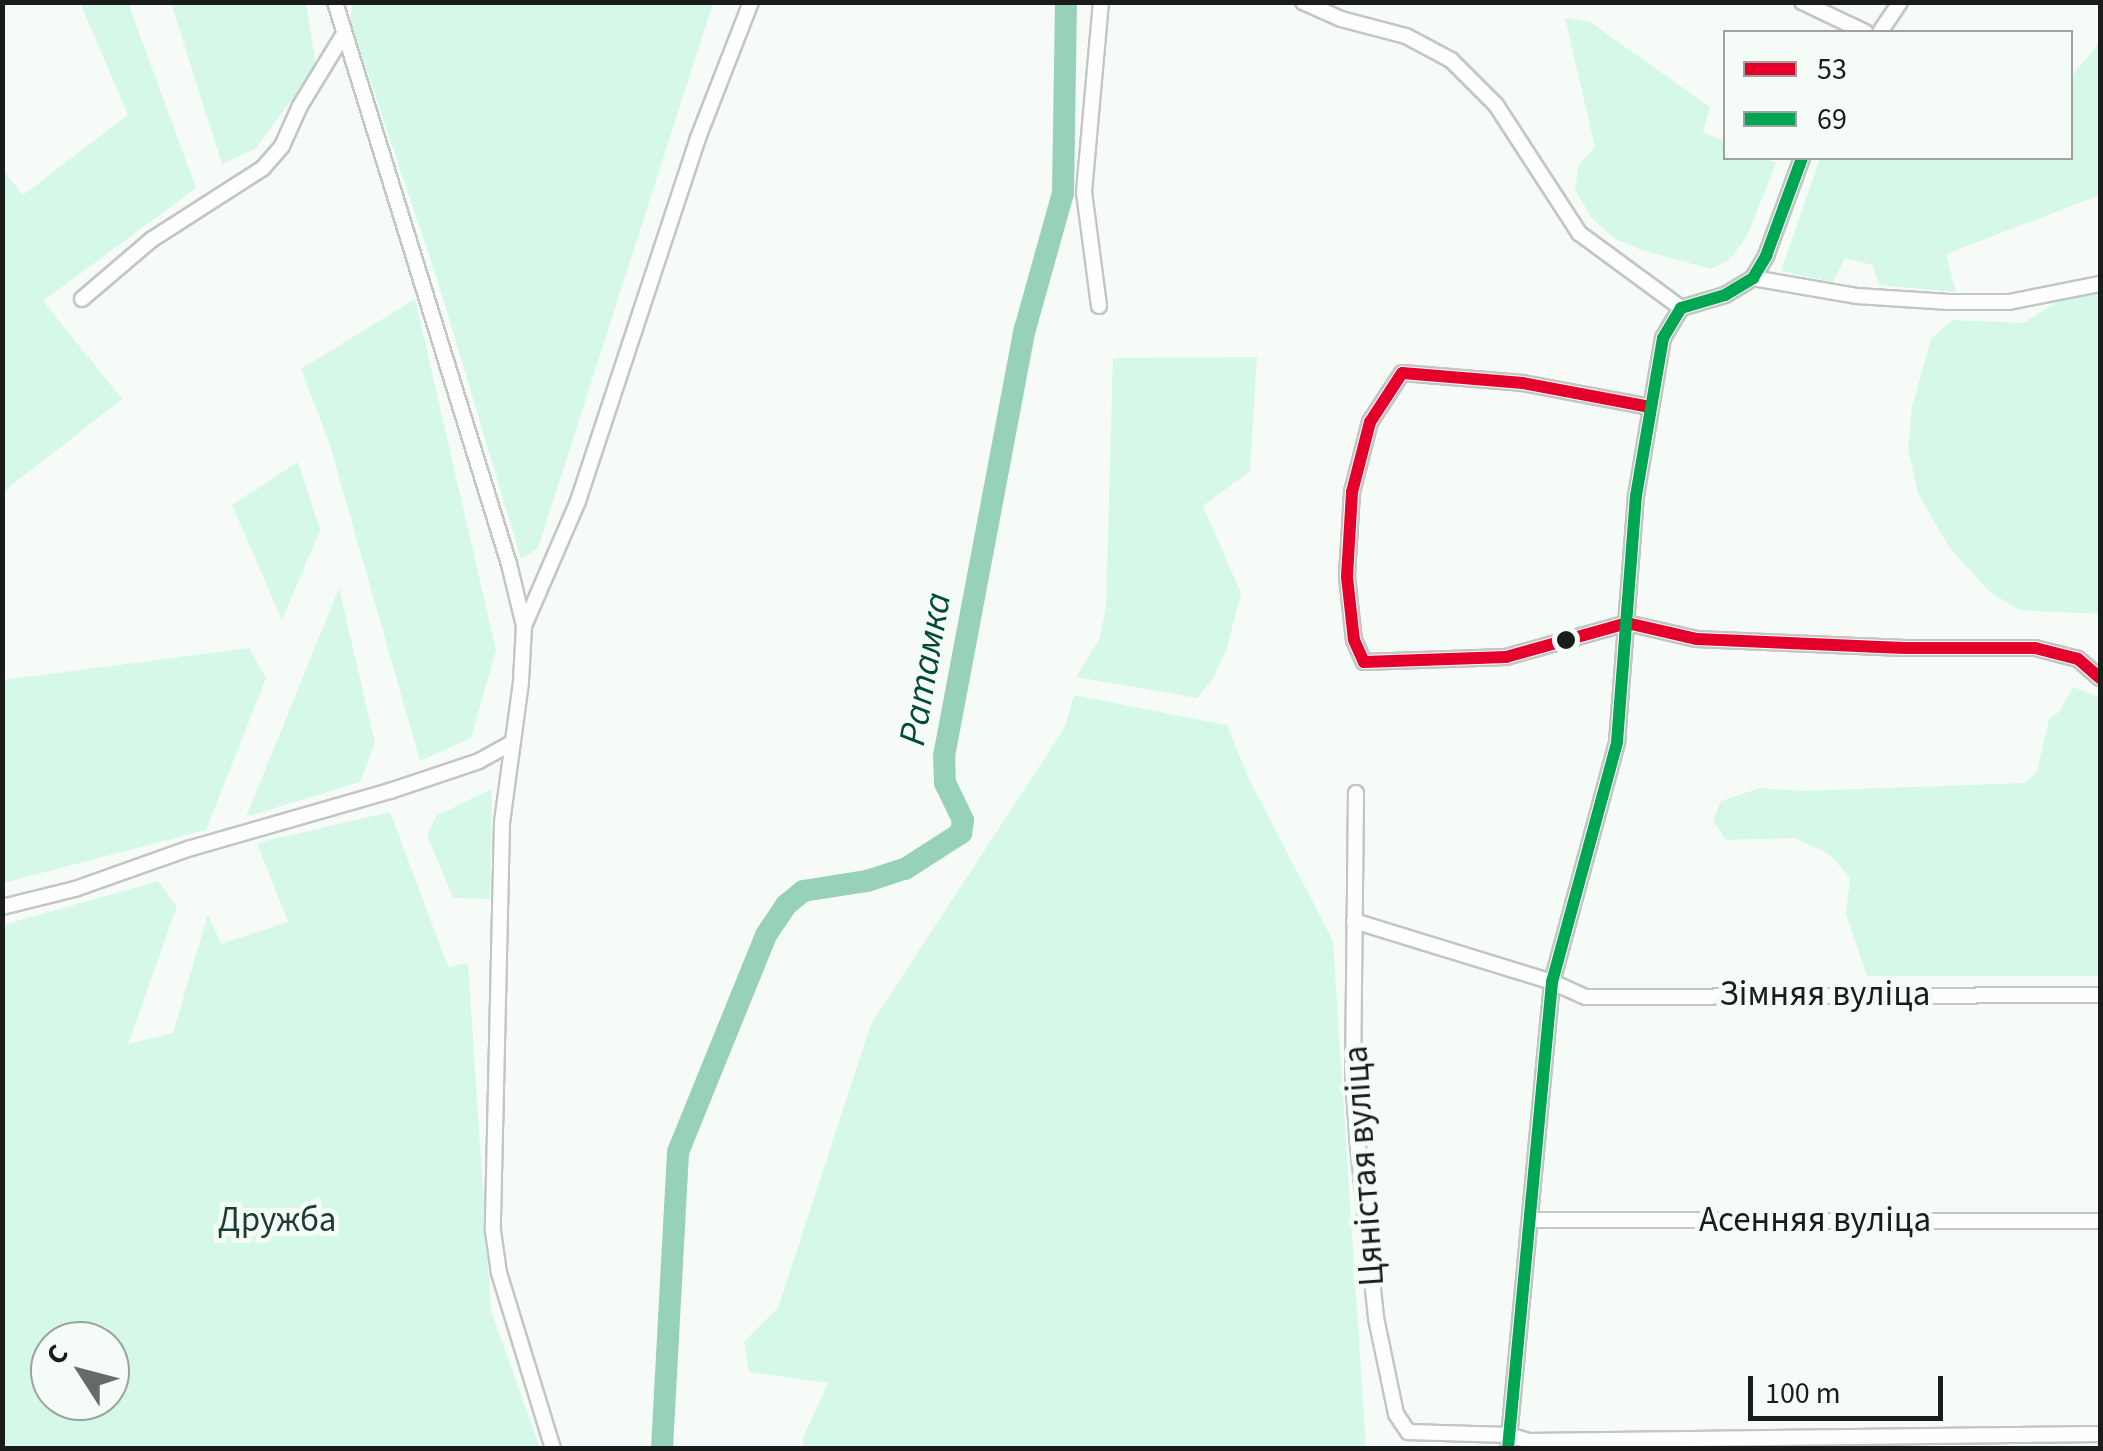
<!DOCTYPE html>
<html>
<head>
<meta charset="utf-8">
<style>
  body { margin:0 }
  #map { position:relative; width:2103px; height:1451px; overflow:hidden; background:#f6fbf8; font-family:"Source Sans 3",sans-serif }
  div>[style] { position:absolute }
  .green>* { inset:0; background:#d6f8e9 }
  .river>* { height:22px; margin:-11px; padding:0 11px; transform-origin:11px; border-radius:11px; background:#98d1b9 }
  .roads { filter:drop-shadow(2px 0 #c2c6c4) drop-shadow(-2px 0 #c2c6c4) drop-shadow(0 2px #c2c6c4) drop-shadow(0 -2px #c2c6c4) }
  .minor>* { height:14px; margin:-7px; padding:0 7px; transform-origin:7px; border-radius:7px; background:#fefefe }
  .bus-1>* { height:12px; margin:-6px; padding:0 6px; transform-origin:6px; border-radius:6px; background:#e4002b }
  .bus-2>* { height:12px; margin:-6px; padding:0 6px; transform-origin:6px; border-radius:6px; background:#00a651 }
  .dots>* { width:28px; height:28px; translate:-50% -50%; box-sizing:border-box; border:5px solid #f5fcf8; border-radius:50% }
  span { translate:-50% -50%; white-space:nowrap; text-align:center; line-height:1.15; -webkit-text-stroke:10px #f5fcf8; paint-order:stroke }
  .street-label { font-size:35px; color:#191c1b }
  .park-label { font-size:35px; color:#1a3d30 }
  .water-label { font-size:38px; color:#044934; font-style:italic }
  .frame { position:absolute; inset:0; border:5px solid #191c1b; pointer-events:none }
  .legend { position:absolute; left:1723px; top:30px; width:350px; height:130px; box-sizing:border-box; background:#f5fcf8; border:2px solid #9da2a0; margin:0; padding:12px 18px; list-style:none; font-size:30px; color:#191c1b }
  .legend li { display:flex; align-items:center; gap:20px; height:50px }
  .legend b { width:50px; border:2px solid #9da2a0 }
  .north { position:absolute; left:30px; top:1321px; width:100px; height:100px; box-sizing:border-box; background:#f5fcf8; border:2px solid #9da2a0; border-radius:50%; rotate:306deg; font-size:28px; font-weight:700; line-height:40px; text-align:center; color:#191c1b }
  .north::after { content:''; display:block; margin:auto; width:35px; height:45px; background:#666a68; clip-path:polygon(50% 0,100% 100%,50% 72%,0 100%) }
  .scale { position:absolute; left:1748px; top:1376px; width:195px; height:45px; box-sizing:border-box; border:5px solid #191c1b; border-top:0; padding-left:12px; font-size:30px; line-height:35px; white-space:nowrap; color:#191c1b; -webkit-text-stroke:8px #f5fcf8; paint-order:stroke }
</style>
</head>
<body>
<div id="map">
  <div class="green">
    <div style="clip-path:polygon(80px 3px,128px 3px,196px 188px,43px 301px,122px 399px,3px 492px,3px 170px,23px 195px,128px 115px)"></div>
    <div style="clip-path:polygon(171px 3px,306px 3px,316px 67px,255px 149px,222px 164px)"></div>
    <div style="clip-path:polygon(353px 3px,713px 3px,538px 548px,521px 559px,439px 285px,350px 20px)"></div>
    <div style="clip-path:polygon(1565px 18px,1590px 22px,1710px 107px,1703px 132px,1725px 142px,1726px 158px,1763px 158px,1776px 163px,1746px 238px,1730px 259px,1711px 269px,1642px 250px,1615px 239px,1592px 218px,1575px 190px,1579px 164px,1595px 147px)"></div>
    <div style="clip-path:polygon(2100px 42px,2100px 195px,1946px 254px,1956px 292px,1879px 285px,1873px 265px,1845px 258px,1833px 282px,1781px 271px,1820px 158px,2070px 158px,2071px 77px)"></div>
    <div style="clip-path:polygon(2100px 284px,2100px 614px,2019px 610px,1989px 591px,1949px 547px,1918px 493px,1908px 449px,1912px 407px,1931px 339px,1952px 320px,2023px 323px,2080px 288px)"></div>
    <div style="clip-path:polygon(415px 299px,496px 650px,471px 738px,420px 761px,329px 442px,301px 369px)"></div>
    <div style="clip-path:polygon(1257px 357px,1250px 471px,1203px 506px,1241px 593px,1226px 651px,1212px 680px,1197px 698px,1076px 677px,1100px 638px,1106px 606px,1113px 358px)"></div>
    <div style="clip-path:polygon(298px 462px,320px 530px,282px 620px,232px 505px)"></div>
    <div style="clip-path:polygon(339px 588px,375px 743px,360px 782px,246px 817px)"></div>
    <div style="clip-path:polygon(249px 648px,266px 678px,206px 830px,3px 883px,3px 680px)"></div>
    <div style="clip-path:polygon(2073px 687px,2100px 697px,2100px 976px,1867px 976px,1846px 914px,1850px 877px,1829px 854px,1795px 838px,1726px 840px,1713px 821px,1721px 801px,1760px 788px,1802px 791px,2025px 783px,2037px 772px,2049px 719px,2059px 712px)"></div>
    <div style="clip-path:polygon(1074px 695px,1227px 725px,1249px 779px,1333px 941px,1366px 1448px,803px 1448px,803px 1438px,828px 1383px,749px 1372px,744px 1342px,778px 1308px,871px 1024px,1065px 727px)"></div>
    <div style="clip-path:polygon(492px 789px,490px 899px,453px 898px,427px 835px,436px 816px)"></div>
    <div style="clip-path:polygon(evenodd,390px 812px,448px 967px,468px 963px,491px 1311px,540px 1448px,3px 1448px,3px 925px,158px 881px,177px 906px,128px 1044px,173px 1033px,208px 914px,221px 944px,288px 922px,257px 843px,390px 812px,50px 1341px,110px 1341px,110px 1401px,50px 1401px,50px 1341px)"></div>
  </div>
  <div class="river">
    <div style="left:662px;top:1448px;width:296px;rotate:-86.9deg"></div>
    <div style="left:678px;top:1152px;width:234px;rotate:-67.9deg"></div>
    <div style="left:766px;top:935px;width:36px;rotate:-56deg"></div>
    <div style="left:786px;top:905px;width:22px;rotate:-39deg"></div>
    <div style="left:803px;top:891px;width:65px;rotate:-8.9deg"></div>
    <div style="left:867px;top:881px;width:40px;rotate:-18deg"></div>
    <div style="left:905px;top:869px;width:67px;rotate:-32.7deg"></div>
    <div style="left:961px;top:833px;width:13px;rotate:-81deg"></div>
    <div style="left:963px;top:820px;width:41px;rotate:-115.9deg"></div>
    <div style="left:945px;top:783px;width:27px;rotate:-92deg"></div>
    <div style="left:944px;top:756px;width:435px;rotate:-79.3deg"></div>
    <div style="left:1025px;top:329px;width:141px;rotate:-74.4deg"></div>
    <div style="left:1063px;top:193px;width:191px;rotate:-89.1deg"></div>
  </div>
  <div class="roads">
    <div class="minor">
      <div style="left:335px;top:2px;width:588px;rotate:72.8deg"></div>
      <div style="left:509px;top:564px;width:64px;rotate:76.4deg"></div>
      <div style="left:524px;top:626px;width:56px;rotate:93.1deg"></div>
      <div style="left:521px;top:682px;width:142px;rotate:97.7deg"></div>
      <div style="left:502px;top:823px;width:408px;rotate:91.3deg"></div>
      <div style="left:493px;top:1231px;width:42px;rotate:81.9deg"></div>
      <div style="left:499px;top:1273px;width:183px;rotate:72.9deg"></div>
      <div style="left:1303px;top:2px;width:42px;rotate:24.1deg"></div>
      <div style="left:1341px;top:19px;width:67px;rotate:14.7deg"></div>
      <div style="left:1406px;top:36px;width:51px;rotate:28.1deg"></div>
      <div style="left:1451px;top:60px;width:64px;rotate:45deg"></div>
      <div style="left:1496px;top:105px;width:153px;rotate:57deg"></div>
      <div style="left:1579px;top:233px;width:127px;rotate:36.3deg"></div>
      <div style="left:1802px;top:2px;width:70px;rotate:25.5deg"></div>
      <div style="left:1880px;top:32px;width:36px;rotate:-56deg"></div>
      <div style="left:1753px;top:278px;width:106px;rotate:9.8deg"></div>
      <div style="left:1857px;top:296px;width:92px;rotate:3.7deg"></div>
      <div style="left:1949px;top:302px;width:60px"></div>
      <div style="left:2009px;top:302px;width:93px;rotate:-11.2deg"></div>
      <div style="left:82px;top:299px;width:91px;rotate:-40.5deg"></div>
      <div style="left:151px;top:240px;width:133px;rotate:-32.7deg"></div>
      <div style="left:263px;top:168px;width:29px;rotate:-49deg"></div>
      <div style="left:282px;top:146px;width:44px;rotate:-65.8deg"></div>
      <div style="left:300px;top:106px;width:81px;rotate:-58.7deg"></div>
      <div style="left:1099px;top:306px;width:115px;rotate:-97.5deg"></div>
      <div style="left:1084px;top:192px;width:191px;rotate:-84.9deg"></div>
      <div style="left:1650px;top:407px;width:129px;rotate:-169.3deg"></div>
      <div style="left:1523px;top:383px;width:121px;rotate:-175.3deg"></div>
      <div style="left:1402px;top:373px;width:59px;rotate:123.1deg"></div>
      <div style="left:1370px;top:422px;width:72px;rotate:104.4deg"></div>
      <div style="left:1352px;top:492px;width:85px;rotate:93.4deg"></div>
      <div style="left:1347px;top:577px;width:63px;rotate:83.7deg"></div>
      <div style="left:1354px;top:640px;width:24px;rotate:66deg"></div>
      <div style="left:1364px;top:662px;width:142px;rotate:-2deg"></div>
      <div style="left:1506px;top:657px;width:126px;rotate:-15.7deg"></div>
      <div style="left:1627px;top:623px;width:72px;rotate:12.9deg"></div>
      <div style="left:1697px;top:639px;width:208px;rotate:2.5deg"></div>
      <div style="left:1905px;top:648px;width:130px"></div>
      <div style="left:2035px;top:648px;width:44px;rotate:14.3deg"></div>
      <div style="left:2078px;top:659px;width:29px;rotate:41deg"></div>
      <div style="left:524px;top:626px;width:136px;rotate:-66.6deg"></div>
      <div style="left:578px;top:501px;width:382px;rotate:-71.7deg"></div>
      <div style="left:698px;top:138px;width:146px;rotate:-68.7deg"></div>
      <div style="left:1356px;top:793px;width:285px;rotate:90.6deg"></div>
      <div style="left:1353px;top:1078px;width:68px;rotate:85.8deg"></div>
      <div style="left:1358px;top:1146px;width:173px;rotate:84deg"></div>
      <div style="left:1376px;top:1318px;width:98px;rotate:78.2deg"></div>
      <div style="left:1396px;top:1414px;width:22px;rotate:56deg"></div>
      <div style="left:1408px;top:1432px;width:100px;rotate:1.7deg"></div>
      <div style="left:1508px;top:1435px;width:22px;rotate:16deg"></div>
      <div style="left:1529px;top:1441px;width:571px;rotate:-0.7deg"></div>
      <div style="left:2px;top:907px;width:75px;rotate:-13.9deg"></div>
      <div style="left:75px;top:889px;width:123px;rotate:-19.5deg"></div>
      <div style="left:191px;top:848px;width:207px;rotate:-16deg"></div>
      <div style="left:390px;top:791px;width:94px;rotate:-18.6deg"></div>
      <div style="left:479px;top:761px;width:35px;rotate:-29deg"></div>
      <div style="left:1354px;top:921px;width:207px;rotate:17.1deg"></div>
      <div style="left:1552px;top:982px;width:37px;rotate:24deg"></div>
      <div style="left:1586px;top:997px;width:514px;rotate:-0.22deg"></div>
      <div style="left:1530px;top:1220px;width:570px;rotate:0.1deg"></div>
      <div style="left:1508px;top:1448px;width:468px;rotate:-84.6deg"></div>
      <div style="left:1552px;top:982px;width:249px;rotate:-74.8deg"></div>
      <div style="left:1617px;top:742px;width:247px;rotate:-85.6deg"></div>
      <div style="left:1636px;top:496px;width:160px;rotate:-80.3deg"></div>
      <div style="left:1663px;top:338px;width:35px;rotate:-59deg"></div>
      <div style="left:1681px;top:308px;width:46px;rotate:-16.5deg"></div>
      <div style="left:1725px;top:295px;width:33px;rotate:-31deg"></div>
      <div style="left:1753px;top:278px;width:26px;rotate:-59deg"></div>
      <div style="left:1766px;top:256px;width:104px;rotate:-69.8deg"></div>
    </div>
  </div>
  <div class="bus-1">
    <div style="left:1650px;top:407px;width:129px;rotate:-169.3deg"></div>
    <div style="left:1523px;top:383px;width:121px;rotate:-175.3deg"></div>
    <div style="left:1402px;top:373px;width:59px;rotate:123.1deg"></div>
    <div style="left:1370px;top:422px;width:72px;rotate:104.4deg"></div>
    <div style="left:1352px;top:492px;width:85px;rotate:93.4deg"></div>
    <div style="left:1347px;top:577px;width:63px;rotate:83.7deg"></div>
    <div style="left:1354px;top:640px;width:24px;rotate:66deg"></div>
    <div style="left:1364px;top:662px;width:142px;rotate:-2deg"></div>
    <div style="left:1506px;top:657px;width:126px;rotate:-15.7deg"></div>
    <div style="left:1627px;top:623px;width:72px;rotate:12.9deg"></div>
    <div style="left:1697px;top:639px;width:208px;rotate:2.5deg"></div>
    <div style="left:1905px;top:648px;width:130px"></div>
    <div style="left:2035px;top:648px;width:44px;rotate:14.3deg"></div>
    <div style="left:2078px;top:659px;width:29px;rotate:41deg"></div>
  </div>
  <div class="bus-2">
    <div style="left:1508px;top:1448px;width:468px;rotate:-84.6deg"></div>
    <div style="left:1552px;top:982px;width:249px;rotate:-74.8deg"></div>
    <div style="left:1617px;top:742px;width:247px;rotate:-85.6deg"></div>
    <div style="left:1636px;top:496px;width:160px;rotate:-80.3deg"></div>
    <div style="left:1663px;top:338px;width:35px;rotate:-59deg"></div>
    <div style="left:1681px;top:308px;width:46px;rotate:-16.5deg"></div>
    <div style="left:1725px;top:295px;width:33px;rotate:-31deg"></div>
    <div style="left:1753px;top:278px;width:26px;rotate:-59deg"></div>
    <div style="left:1766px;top:256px;width:104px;rotate:-69.8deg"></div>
  </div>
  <div class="dots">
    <div style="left:1566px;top:640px;background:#191c1b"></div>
  </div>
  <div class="street-label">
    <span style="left:1825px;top:994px">Зімняя вуліца</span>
    <span style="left:1364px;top:1166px;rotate:-94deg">Цяністая вуліца</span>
    <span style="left:1815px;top:1220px">Асенняя вуліца</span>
  </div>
  <div class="park-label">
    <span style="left:277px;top:1220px">Дружба</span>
  </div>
  <div class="water-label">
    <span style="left:926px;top:669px;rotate:-80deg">Ратамка</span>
  </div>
  <div class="frame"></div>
  <ul class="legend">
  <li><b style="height:12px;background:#e4002b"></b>53</li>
  <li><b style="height:12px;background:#00a651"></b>69</li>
  </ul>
  <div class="north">С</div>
  <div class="scale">100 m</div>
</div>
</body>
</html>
